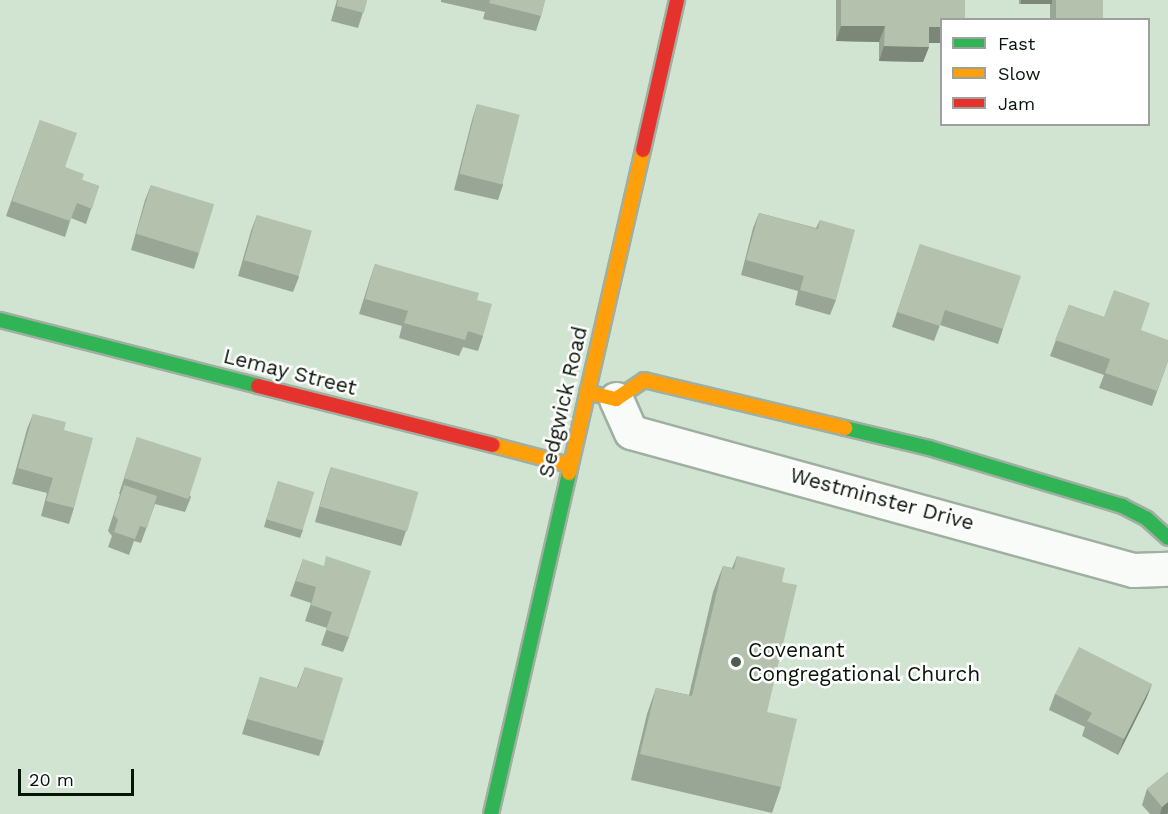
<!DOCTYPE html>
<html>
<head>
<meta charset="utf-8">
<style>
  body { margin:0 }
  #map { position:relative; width:1168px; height:814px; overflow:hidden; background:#d0e4d1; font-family:"Work Sans",sans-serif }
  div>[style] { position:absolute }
  .roads { filter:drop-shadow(2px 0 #a0afa1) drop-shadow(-2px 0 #a0afa1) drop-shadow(0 2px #a0afa1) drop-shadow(0 -2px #a0afa1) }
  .street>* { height:33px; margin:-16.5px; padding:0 16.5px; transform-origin:16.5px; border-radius:16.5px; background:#f8fbf8 }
  .fast>* { height:14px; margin:-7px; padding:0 7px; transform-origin:7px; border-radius:7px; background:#30b455 }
  .slow>* { height:14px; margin:-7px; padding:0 7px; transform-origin:7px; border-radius:7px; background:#ff9f0a }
  .jam>* { height:14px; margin:-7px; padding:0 7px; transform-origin:7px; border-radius:7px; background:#e5322d }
  .wall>* { inset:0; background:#9aa695 }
  .shaded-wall>* { inset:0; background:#7d8779; transform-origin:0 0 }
  .building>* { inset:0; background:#b3c1ad; transform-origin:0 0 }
  .dots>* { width:16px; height:16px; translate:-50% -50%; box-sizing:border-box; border:3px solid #fff; border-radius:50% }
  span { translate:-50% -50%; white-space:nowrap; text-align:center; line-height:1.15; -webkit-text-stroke:5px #fff; paint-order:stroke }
  .street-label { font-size:21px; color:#071408 }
  .poi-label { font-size:21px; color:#071408 }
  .left { translate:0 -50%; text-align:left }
  .legend { position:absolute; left:940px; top:18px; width:210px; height:108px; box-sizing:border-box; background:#fff; border:2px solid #9ca19c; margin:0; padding:8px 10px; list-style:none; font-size:18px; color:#071408 }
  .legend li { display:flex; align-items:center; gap:12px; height:30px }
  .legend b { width:30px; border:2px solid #9ca19c }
  .scale { position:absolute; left:18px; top:769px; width:116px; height:27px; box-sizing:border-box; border:3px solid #071408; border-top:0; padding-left:8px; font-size:18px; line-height:21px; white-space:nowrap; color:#071408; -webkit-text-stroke:4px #fff; paint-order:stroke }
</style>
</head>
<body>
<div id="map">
  <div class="roads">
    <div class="street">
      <div style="left:616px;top:399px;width:36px;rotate:66deg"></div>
      <div style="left:631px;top:432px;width:521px;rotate:15.37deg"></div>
      <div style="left:1133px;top:570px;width:35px;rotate:-2deg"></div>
    </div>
    <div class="fast">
      <div style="left:0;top:320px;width:266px;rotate:14.3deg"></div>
      <div style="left:845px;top:428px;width:86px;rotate:13.4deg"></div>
      <div style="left:929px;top:448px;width:202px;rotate:16.7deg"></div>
      <div style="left:1122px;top:506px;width:28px;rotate:27deg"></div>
      <div style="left:1147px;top:519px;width:28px;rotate:42deg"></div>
      <div style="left:491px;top:814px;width:350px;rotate:-77.1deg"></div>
    </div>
    <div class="slow">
      <div style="left:587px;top:392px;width:30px;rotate:14deg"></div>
      <div style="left:616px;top:399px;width:34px;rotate:-34deg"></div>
      <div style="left:644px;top:380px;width:207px;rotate:13.4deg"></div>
      <div style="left:493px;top:445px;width:80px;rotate:14.6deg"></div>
      <div style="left:569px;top:473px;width:331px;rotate:-77.1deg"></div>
    </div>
    <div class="jam">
      <div style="left:643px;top:150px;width:154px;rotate:-77.2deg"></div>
      <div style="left:258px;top:386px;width:242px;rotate:14.1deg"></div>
    </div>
  </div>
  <div class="wall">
    <div style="clip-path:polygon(337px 0,367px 0,358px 28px,331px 21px)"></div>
    <div style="clip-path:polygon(441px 0,545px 0,541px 16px,536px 31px,483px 19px,485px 12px,441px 2px)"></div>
    <div style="clip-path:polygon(836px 0,965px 0,942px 20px,942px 43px,929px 43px,929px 47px,923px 62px,879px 61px,879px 42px,836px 41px)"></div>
    <div style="clip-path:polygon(1019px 0,1103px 0,1103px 20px,1050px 20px,1050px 4px,1019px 4px)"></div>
    <div style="clip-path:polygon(477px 104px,503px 185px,498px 200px,454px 190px,472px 120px)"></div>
    <div style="clip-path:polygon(40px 120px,65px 167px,82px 180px,99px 186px,86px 224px,71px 218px,65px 237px,6px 216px)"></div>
    <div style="clip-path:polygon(151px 185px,199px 253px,194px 269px,131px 250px,145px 200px)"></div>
    <div style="clip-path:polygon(759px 213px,816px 228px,820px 220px,836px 300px,830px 315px,795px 305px,798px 291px,741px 275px,753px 228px)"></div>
    <div style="clip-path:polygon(257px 215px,299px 277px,293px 292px,238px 276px,251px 231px)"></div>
    <div style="clip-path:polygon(920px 244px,1003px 329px,998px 344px,940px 325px,934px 341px,892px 327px)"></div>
    <div style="clip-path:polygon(375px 264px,477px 300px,483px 336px,478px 351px,463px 347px,459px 356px,399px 338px,402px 326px,359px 314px,370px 279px)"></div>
    <div style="clip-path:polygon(1069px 305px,1141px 330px,1168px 361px,1152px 406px,1099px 388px,1104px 375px,1050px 356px)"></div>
    <div style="clip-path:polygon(33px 414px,64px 430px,74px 508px,69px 524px,41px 516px,47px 493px,12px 484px,27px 429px)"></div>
    <div style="clip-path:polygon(137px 437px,191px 497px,185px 512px,155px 504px,141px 543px,134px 541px,129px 555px,108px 547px,112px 536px,108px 531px,120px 494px,119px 494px,132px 453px)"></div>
    <div style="clip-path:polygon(331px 467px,406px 531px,401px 546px,315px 522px,326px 482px)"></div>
    <div style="clip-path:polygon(278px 481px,303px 530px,300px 538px,264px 527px)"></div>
    <div style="clip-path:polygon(737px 556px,782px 582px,767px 712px,781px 787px,772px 813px,631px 780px,647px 714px,656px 688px,689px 695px,713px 592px,723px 566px,732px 568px)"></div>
    <div style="clip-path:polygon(303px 559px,349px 637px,343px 652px,321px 645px,327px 628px,305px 621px,311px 603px,290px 596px)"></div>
    <div style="clip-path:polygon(305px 667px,324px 741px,319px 756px,242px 734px,260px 677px,297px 688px)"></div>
    <div style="clip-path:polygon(1152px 684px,1146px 699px,1118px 755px,1082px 736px,1085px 727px,1049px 710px,1055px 694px)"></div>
    <div style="clip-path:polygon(1168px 772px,1168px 813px,1167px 814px,1150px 814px,1142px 805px,1147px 789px)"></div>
  </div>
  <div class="shaded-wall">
    <div style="left:1021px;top:0;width:31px;height:4px"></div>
    <div style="clip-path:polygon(841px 26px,885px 26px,879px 42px,836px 41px)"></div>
    <div style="clip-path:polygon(929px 27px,942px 27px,942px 43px,924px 43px)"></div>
    <div style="clip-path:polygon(884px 46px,929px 47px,923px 62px,879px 61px)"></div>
    <div style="clip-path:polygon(1152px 684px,1146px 699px,1118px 755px,1124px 739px)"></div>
    <div style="clip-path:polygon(1168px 802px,1168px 813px,1167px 814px,1160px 814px,1162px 807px)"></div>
  </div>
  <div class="building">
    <div style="clip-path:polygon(338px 0,367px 0,364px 13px,337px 6px)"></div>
    <div style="clip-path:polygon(490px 0,545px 0,541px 16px,489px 3px)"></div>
    <div style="clip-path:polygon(841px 0,965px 0,965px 20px,942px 20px,942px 27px,929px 27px,929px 47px,884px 46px,885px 26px,841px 26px)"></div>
    <div style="left:1056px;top:0;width:47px;height:20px"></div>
    <div style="left:477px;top:104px;width:44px;height:72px;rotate:14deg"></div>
    <div style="clip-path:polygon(40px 120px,77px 133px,65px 167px,84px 174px,82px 180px,99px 186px,92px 209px,77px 203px,70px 221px,12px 201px)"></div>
    <div style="left:151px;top:185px;width:66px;height:51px;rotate:17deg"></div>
    <div style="clip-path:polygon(759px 213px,818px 229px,820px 220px,855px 230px,836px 300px,800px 290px,804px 276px,746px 260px)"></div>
    <div style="left:257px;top:215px;width:57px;height:47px;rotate:16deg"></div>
    <div style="clip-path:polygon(920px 244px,1021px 276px,1003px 329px,945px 310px,940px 326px,897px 312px)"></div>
    <div style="clip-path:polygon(375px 264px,479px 293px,477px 300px,492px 304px,483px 336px,468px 331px,465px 340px,404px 323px,408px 311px,365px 299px)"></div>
    <div style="clip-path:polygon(1114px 290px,1150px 303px,1141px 330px,1168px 340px,1168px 361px,1157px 391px,1105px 373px,1110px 359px,1055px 340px,1069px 305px,1104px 317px)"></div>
    <div style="clip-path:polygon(33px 414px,66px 422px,64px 430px,93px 438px,74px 508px,46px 501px,53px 478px,18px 468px)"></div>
    <div style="left:137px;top:437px;width:68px;height:43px;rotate:18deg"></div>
    <div style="left:331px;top:467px;width:91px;height:41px;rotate:16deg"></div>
    <div style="left:278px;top:481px;width:38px;height:40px;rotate:17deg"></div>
    <div style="clip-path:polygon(124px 485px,157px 496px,147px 528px,140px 526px,135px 539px,114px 532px,118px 520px,114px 515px)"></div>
    <div style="clip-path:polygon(326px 556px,371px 571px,349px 637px,326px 630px,332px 612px,311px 605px,316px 587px,296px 581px,303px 559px,324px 566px)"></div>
    <div style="clip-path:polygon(737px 556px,785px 568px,782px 582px,797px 585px,767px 712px,797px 719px,781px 787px,640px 754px,656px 688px,692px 696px,723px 566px,734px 569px)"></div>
    <div style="clip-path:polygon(1079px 647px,1152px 684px,1124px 739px,1087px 721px,1092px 713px,1055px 694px)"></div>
    <div style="clip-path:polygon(305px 667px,343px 678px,324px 741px,247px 719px,260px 677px,298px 688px)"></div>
    <div style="clip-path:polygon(1168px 772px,1168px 802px,1162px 807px,1147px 789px)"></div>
  </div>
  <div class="dots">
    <div style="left:736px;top:662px;background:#4d5d4e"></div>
  </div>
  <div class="street-label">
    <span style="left:290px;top:372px;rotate:14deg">Lemay Street</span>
    <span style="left:563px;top:402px;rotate:-77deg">Sedgwick Road</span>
    <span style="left:882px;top:499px;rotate:15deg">Westminster Drive</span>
  </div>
  <div class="poi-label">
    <span class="left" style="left:748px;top:662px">Covenant<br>Congregational Church</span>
  </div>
  <ul class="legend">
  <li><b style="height:8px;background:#30b455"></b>Fast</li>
  <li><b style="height:8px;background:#ff9f0a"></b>Slow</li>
  <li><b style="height:8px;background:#e5322d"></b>Jam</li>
  </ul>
  <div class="scale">20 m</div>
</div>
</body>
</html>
